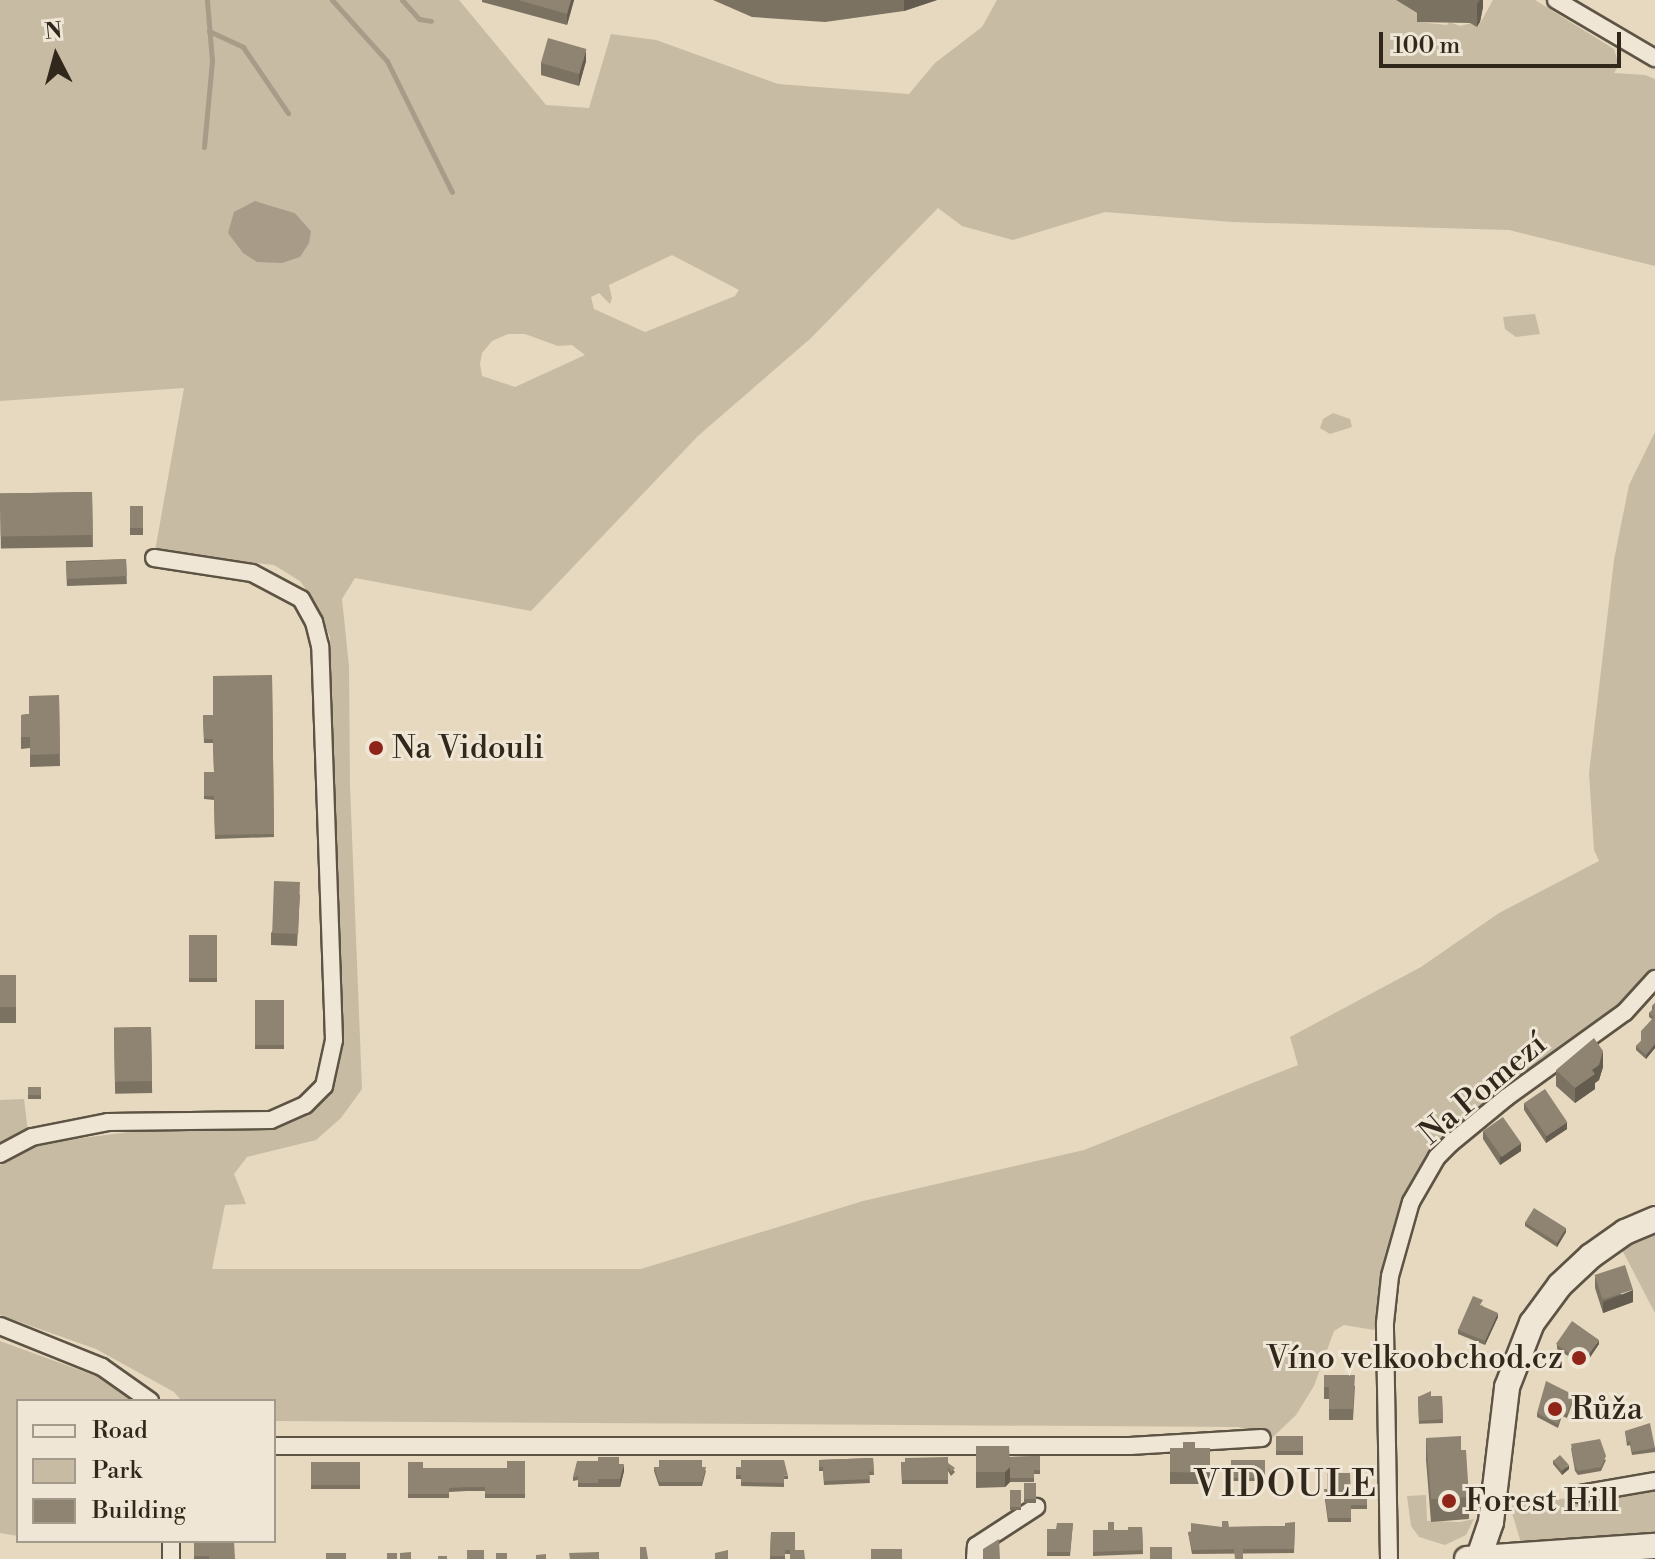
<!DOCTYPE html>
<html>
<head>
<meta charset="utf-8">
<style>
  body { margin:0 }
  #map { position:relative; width:1655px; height:1559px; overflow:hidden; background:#e6d9c0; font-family:"Libre Bodoni",serif }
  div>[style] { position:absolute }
  .green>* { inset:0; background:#c7bba4 }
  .water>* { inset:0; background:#a89c88 }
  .stream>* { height:5px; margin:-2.5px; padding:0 2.5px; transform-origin:2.5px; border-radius:2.5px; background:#a89c88 }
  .roads { filter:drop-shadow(2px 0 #5e5444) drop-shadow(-2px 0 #5e5444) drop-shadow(0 2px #5e5444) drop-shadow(0 -2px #5e5444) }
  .street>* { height:16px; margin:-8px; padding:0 8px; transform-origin:8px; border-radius:8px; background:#efe6d6 }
  .secondary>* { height:24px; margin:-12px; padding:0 12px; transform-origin:12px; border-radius:12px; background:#efe6d6 }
  .wall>* { inset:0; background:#7b7261; transform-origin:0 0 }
  .shaded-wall>* { inset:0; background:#645c4f }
  .building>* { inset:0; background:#8f8471; transform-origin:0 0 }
  .dots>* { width:22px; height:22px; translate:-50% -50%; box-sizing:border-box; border:4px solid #efe6d6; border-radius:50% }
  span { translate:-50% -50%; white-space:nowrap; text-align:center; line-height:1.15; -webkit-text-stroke:6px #efe6d6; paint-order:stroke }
  .poi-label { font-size:32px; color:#31271b }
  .left { translate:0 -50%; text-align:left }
  .right { translate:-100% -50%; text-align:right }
  .street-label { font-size:32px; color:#31271b }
  .quarter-label { font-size:36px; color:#31271b; letter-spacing:2px }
  .legend { position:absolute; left:16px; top:1399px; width:260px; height:144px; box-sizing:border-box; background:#efe6d6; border:2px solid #a39a8b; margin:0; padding:10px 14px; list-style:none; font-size:24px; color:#31271b }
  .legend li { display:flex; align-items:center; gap:16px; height:40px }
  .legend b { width:40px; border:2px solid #a39a8b }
  .north { position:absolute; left:16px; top:16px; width:80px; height:80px; -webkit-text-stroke:6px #efe6d6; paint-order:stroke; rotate:354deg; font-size:22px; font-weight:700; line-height:32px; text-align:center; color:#31271b }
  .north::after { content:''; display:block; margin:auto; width:28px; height:36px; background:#31271b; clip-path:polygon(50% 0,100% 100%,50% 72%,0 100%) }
  .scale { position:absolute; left:1379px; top:32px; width:242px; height:36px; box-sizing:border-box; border:4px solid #31271b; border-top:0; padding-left:10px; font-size:24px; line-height:28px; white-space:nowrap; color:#31271b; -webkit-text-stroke:6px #efe6d6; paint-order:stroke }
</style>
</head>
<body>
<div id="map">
  <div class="green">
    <div style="clip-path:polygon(evenodd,0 0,459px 0,546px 105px,589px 108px,611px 34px,656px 40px,778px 84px,909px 94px,935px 63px,982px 27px,997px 0,1396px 0,1418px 14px,1418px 22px,1447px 25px,1449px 22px,1460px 26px,1471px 23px,1478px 27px,1493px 0,1535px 0,1614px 49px,1619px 65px,1614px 73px,1645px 75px,1655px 79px,1655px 266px,1509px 230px,1232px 222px,1105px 212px,1013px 240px,962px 226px,938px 208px,811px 338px,698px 436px,531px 611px,355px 578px,342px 599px,349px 666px,350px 785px,362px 1089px,341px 1118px,316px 1140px,247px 1157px,234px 1174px,246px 1204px,225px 1205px,212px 1269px,641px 1269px,863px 1201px,1084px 1150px,1298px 1065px,1290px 1037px,1421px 967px,1499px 913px,1599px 861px,1594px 850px,1589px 773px,1614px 560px,1629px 485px,1655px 432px,1655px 968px,1613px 1012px,1531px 1073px,1407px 1196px,1381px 1271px,1374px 1330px,1344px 1325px,1334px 1331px,1314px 1386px,1296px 1415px,1272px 1438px,1238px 1427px,274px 1421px,274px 1401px,182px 1401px,174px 1392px,96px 1349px,0 1315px,0 1165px,36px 1144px,214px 1121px,239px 1129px,278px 1127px,305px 1115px,330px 1093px,343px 1042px,330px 637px,316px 604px,300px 581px,274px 565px,155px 551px,184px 388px,0 401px,0 0,255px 201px,295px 213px,311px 231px,255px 201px,0 0,672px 255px,739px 290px,735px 296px,645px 332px,594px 309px,591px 297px,599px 293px,610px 304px,612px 298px,609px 285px,672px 255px,0 0,508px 334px,525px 334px,558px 346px,572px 345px,585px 355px,515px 387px,482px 376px,480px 364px,482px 353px,492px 341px,508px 334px)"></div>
    <div style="clip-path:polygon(1535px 314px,1540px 334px,1516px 337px,1505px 329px,1503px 317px)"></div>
    <div style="clip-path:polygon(1333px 413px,1350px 419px,1352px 427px,1330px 434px,1320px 428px,1323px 419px)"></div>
    <div style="clip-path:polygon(24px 1099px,28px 1132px,0 1147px,0 1100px)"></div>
    <div style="clip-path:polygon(1655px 1230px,1655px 1313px,1620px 1246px)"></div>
    <div style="clip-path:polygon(0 1341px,115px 1383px,134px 1401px,18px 1401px,18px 1536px,0 1533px)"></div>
    <div style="clip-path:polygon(1655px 1486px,1655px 1536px,1521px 1543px,1510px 1506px)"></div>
    <div style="clip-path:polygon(1426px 1495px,1427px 1521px,1460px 1522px,1474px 1519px,1466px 1535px,1445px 1545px,1419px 1537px,1411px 1526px,1407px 1496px)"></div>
  </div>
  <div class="water">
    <div style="clip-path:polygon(255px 201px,295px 213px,311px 231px,309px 243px,300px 257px,282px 263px,257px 262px,243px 253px,228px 233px,234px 212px)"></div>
  </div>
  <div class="stream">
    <div style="left:332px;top:0;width:82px;rotate:48deg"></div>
    <div style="left:387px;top:61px;width:146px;rotate:63.6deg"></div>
    <div style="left:402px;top:0;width:25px;rotate:48deg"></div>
    <div style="left:419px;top:19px;width:12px;rotate:9deg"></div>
    <div style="left:209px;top:31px;width:38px;rotate:25deg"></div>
    <div style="left:243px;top:47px;width:80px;rotate:55.7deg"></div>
    <div style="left:204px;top:147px;width:86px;rotate:-84.7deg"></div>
    <div style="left:212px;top:61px;width:61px;rotate:-94.7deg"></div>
  </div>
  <div class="roads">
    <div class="street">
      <div style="left:1556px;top:0;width:115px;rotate:30.4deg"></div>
      <div style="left:0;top:1154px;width:36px;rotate:-28deg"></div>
      <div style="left:32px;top:1137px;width:77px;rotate:-11.2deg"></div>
      <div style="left:108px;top:1122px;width:163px;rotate:-0.7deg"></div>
      <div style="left:271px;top:1120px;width:37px;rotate:-24deg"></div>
      <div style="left:305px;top:1105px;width:27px;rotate:-45deg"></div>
      <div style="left:324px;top:1086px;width:47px;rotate:-77.7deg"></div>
      <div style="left:334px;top:1040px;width:394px;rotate:-92deg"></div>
      <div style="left:320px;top:646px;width:25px;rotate:-104deg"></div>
      <div style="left:314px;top:622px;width:26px;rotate:-119deg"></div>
      <div style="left:301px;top:599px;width:55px;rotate:-152deg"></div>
      <div style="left:252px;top:573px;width:99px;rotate:-171.3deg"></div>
      <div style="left:0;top:1326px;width:110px;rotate:21.9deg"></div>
      <div style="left:102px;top:1367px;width:59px;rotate:35.3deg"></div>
      <div style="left:274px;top:1446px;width:856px"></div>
      <div style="left:1130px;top:1446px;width:132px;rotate:-3.5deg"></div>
      <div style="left:1580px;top:1494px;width:76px;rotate:-9.8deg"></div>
      <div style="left:171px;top:1559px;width:18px;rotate:-90deg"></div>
      <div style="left:975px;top:1559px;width:13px;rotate:-86deg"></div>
      <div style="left:976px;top:1546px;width:72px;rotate:-33deg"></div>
      <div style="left:1389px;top:1559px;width:236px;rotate:-91deg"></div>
      <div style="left:1385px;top:1323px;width:47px;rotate:-83.9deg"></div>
      <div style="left:1390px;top:1276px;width:77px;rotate:-74.2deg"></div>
      <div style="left:1411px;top:1202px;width:52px;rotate:-60deg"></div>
      <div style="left:1437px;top:1157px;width:20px;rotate:-45deg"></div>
      <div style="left:1451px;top:1143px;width:72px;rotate:-39.4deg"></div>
      <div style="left:1507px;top:1097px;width:145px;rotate:-35.8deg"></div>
      <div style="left:1625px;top:1012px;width:45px;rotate:-47.7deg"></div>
    </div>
    <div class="secondary">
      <div style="left:1479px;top:1557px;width:37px;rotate:-71deg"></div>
      <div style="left:1491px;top:1522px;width:136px;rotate:-83.2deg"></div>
      <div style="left:1507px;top:1387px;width:69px;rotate:-68.7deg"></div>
      <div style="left:1532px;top:1323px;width:47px;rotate:-53.6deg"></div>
      <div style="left:1560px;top:1285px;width:42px;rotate:-43.1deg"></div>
      <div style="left:1591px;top:1256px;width:42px;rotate:-35.2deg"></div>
      <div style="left:1625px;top:1232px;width:33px;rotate:-23deg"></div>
      <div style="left:1467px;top:1559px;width:188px;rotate:-4deg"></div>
    </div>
  </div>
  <div class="wall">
    <div style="clip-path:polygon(482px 0,574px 0,567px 25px,482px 2px)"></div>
    <div style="clip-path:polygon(713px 0,937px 0,904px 11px,825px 22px,752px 17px)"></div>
    <div style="clip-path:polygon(1396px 0,1483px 0,1483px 7px,1480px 22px,1477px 27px,1470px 23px,1417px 22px,1417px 13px)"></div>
    <div style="clip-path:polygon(586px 61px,579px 86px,541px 75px,541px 63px)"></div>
    <div style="left:92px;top:492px;width:55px;height:92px;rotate:89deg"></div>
    <div style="left:130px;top:506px;width:13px;height:29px"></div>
    <div style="left:126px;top:559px;width:25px;height:60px;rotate:88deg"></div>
    <div style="clip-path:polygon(272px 675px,274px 837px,215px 839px,214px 800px,204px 799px,204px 772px,214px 772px,213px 743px,204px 743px,203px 715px,213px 715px)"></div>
    <div style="clip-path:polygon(59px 695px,60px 766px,30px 767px,30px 748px,21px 749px,21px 715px,29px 714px)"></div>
    <div style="clip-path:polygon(300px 894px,297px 946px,271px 945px,271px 933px)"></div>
    <div style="left:189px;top:935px;width:28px;height:47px"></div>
    <div style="left:0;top:975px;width:16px;height:48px"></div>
    <div style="left:255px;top:1000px;width:29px;height:49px"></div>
    <div style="clip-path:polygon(1655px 1003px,1655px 1048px,1646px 1059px,1636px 1050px,1636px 1046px,1641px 1041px,1652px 1019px,1649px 1017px,1649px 1013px,1652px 1010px,1652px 1006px)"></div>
    <div style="left:151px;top:1027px;width:66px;height:37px;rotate:89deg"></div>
    <div style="clip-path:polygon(1603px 1067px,1599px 1080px,1595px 1083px,1595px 1089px,1575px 1103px,1556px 1086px,1556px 1070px)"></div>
    <div style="left:41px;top:1087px;width:12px;height:13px;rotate:90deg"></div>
    <div style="clip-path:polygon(1524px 1103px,1567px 1129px,1546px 1143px,1524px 1110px)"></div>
    <div style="clip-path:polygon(1483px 1131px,1521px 1151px,1500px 1165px,1483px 1139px)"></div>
    <div style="clip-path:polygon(1525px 1222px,1566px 1232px,1557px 1247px,1525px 1226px)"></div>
    <div style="clip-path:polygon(1595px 1277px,1633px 1302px,1603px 1313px,1595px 1288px)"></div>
    <div style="clip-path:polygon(1483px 1304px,1482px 1306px,1498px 1317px,1485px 1345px,1458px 1334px,1458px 1330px)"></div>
    <div style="clip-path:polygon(1599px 1344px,1584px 1366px,1557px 1349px,1557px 1345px)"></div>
    <div style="clip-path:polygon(1324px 1375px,1355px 1386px,1353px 1420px,1329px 1420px,1329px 1399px,1324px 1399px)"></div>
    <div style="left:1442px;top:1396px;width:27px;height:24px;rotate:88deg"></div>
    <div style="clip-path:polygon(1574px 1399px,1567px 1418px,1562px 1416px,1558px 1428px,1537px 1417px,1537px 1413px)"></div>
    <div style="clip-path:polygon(1625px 1431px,1655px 1448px,1655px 1452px,1632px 1455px,1630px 1445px,1627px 1446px)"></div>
    <div style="left:1303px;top:1436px;width:19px;height:27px;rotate:90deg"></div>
    <div style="clip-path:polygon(1426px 1438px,1469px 1497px,1469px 1519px,1431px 1522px,1426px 1460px)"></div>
    <div style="clip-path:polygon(976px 1446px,1010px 1457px,1040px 1456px,1040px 1474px,1034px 1474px,1034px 1482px,1010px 1482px,1005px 1487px,976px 1488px)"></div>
    <div style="left:1170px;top:1448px;width:40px;height:36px"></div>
    <div style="clip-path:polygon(1571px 1448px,1606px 1460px,1601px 1471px,1578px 1475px,1575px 1471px)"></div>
    <div style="clip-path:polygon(873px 1458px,874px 1475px,869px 1475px,870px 1483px,824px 1485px,823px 1471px,819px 1471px,819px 1460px)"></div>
    <div style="left:1231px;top:1460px;width:34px;height:21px"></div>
    <div style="clip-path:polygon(1553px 1460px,1569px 1469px,1562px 1475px,1553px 1464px)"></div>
    <div style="clip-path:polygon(525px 1461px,525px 1498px,485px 1498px,485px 1491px,467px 1491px,449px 1492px,449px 1498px,408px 1498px,408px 1462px,423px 1468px,507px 1468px)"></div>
    <div style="left:360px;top:1462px;width:27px;height:49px;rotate:90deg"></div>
    <div style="clip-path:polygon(901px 1462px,948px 1463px,955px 1472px,951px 1476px,948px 1471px,948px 1484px,902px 1484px)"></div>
    <div style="clip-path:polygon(619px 1464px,624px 1471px,620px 1487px,578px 1487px,578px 1480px,573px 1481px,573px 1477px)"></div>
    <div style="clip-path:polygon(654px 1467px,702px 1467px,706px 1471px,702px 1486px,659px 1486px,654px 1471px)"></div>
    <div style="clip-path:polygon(736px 1467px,788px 1476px,788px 1479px,784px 1479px,784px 1487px,741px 1486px,741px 1479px,736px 1479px)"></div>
    <div style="left:1024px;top:1483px;width:12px;height:20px"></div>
    <div style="clip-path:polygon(1327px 1489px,1351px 1496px,1367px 1496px,1367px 1509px,1351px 1509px,1351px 1522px,1328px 1522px,1324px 1493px)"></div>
    <div style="left:1010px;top:1490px;width:11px;height:20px"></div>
    <div style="clip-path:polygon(1295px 1522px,1294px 1553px,1192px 1554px,1188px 1532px,1222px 1527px,1285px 1526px)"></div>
    <div style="clip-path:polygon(1073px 1523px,1070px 1556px,1047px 1556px,1047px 1529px,1056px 1529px)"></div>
    <div style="clip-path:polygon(1142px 1527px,1143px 1554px,1093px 1556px,1093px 1530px,1128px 1530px)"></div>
    <div style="clip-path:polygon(771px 1532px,795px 1532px,790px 1554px,785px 1554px,785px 1559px,770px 1559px)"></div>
    <div style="clip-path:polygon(194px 1541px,235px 1559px,194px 1559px)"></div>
  </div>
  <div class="shaded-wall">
    <div style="clip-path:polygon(571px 0,574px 0,567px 25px,567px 14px)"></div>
    <div style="clip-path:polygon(904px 0,937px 0,904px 11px)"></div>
    <div style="clip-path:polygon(1480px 0,1483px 0,1483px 7px,1480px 22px,1477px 27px,1477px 4px)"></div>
    <div style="clip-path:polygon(586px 49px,586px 61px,579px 86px,579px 74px)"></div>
    <div style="clip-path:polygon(1655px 1044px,1655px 1048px,1646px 1059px,1646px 1055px)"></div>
    <div style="clip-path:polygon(1603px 1051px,1603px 1067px,1599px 1080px,1595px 1083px,1595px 1089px,1575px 1103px,1575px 1088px,1592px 1070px)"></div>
    <div style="clip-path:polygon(1567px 1122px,1567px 1129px,1546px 1143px,1546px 1136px)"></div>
    <div style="clip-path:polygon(1521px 1143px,1521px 1151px,1500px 1165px,1500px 1157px)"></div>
    <div style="clip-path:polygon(1566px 1228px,1566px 1232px,1557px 1247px,1557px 1243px)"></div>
    <div style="clip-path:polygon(1633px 1290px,1633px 1302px,1603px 1313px,1603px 1302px)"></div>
    <div style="clip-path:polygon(1498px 1313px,1498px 1317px,1485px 1345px,1485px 1341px)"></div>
    <div style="clip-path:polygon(1599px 1340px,1599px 1344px,1584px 1366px,1584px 1362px)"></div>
    <div style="clip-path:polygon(624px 1464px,624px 1471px,620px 1487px,620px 1479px)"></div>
    <div style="clip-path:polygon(1569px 1465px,1569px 1469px,1562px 1475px,1562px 1471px)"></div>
    <div style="clip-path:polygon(1010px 1467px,1010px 1482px,1005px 1487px,1005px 1472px)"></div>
  </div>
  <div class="building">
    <div style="clip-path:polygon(518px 0,571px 0,567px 14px)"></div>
    <div style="left:548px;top:38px;width:40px;height:26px;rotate:16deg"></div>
    <div style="left:92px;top:492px;width:43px;height:92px;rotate:89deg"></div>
    <div style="left:130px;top:506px;width:13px;height:22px"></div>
    <div style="left:126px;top:559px;width:17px;height:60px;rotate:87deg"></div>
    <div style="clip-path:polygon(272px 675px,274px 834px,215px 835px,214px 796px,204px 796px,204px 772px,214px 772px,213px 739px,204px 739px,203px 715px,213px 715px,213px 676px)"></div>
    <div style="clip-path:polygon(59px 695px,60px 754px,30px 755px,30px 737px,21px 737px,21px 715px,29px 714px,29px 696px)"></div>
    <div style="left:274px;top:881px;width:26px;height:52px;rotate:2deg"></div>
    <div style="left:189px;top:935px;width:28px;height:43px"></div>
    <div style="left:0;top:975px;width:16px;height:32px"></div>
    <div style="left:255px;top:1000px;width:29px;height:45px"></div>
    <div style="clip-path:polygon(1655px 1003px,1655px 1044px,1646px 1055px,1636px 1046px,1641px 1041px,1641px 1031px,1654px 1017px,1649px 1013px,1654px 1008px,1652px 1006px)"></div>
    <div style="left:151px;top:1027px;width:54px;height:37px;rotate:89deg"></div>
    <div style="clip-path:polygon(1594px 1038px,1603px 1051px,1599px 1065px,1592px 1070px,1595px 1074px,1575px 1088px,1556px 1070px)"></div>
    <div style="left:41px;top:1087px;width:8px;height:13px;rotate:90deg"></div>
    <div style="left:1545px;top:1089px;width:40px;height:25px;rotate:56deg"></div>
    <div style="left:1503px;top:1117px;width:32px;height:24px;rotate:55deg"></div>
    <div style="left:1534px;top:1208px;width:38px;height:17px;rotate:32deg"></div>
    <div style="left:1625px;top:1265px;width:26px;height:32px;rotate:72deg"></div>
    <div style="clip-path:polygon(1473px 1296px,1483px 1300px,1480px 1305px,1498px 1313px,1485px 1341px,1458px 1330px)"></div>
    <div style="left:1572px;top:1321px;width:33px;height:28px;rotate:35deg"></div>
    <div style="clip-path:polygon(1324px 1375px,1355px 1375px,1353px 1409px,1329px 1409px,1329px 1387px,1324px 1387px)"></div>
    <div style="clip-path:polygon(1546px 1381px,1574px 1395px,1567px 1414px,1562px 1412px,1558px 1424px,1537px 1413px)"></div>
    <div style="clip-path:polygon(1431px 1391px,1431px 1397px,1442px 1396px,1443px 1419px,1419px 1421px,1418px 1397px)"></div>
    <div style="clip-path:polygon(1650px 1423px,1655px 1448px,1632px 1452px,1630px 1441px,1627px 1442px,1625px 1431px)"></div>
    <div style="left:1303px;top:1436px;width:15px;height:27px;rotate:90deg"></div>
    <div style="clip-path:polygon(1461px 1436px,1461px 1450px,1466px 1450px,1469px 1497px,1431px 1499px,1426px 1438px)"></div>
    <div style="clip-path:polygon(1600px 1439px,1606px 1456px,1601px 1467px,1578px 1471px,1575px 1467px,1571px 1444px)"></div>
    <div style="clip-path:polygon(1183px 1442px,1195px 1442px,1195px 1448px,1210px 1448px,1210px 1473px,1170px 1472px,1170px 1448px,1183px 1448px)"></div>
    <div style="clip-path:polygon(976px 1446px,1009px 1446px,1010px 1467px,1005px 1472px,976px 1472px)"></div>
    <div style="left:1560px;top:1455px;width:13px;height:9px;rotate:48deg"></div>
    <div style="clip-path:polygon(1040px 1456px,1040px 1470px,1034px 1470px,1034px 1478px,1010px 1478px,1010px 1457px)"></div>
    <div style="clip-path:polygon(598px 1457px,619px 1457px,619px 1464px,624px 1464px,620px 1479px,598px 1479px)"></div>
    <div style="clip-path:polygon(948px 1457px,948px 1463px,955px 1468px,951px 1472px,948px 1467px,948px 1480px,902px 1480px,901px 1462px,905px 1462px,905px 1458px)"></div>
    <div style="clip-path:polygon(873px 1458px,874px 1471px,869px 1472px,870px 1479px,824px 1481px,823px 1467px,819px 1467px,819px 1460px)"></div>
    <div style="clip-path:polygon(659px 1460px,702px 1460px,702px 1467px,706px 1467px,702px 1482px,659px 1482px,654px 1467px,659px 1467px)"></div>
    <div style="clip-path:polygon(741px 1460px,784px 1460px,788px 1476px,784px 1475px,784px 1483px,741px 1482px,741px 1475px,736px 1475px,736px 1467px,741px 1467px)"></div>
    <div style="left:1231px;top:1460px;width:34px;height:18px"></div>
    <div style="clip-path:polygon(507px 1461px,525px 1461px,525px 1494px,485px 1494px,485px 1487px,467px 1487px,449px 1488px,449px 1494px,408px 1494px,408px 1462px,423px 1462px,423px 1468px,507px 1468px)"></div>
    <div style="clip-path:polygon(577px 1461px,598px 1461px,598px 1483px,578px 1483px,578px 1476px,573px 1477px)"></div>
    <div style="left:360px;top:1462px;width:23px;height:49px;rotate:90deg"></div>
    <div style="clip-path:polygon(1327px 1473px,1350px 1473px,1351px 1496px,1367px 1496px,1367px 1505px,1351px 1505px,1351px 1518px,1328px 1518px,1324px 1489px,1327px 1489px)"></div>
    <div style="left:1024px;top:1483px;width:12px;height:16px"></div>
    <div style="left:1010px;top:1490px;width:11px;height:17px"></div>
    <div style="clip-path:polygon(1222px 1521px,1228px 1521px,1229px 1527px,1285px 1526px,1285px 1523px,1295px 1522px,1294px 1549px,1243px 1549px,1243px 1559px,1235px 1559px,1234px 1549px,1192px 1550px,1188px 1532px,1191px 1532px,1191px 1523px,1222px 1527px)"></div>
    <div style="clip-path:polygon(1108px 1522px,1114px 1522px,1114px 1530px,1128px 1530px,1128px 1527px,1142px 1527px,1143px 1550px,1093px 1552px,1093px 1530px,1108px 1530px)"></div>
    <div style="clip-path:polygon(1057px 1523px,1073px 1523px,1070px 1552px,1047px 1552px,1047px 1529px,1056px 1529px)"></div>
    <div style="clip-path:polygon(771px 1532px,795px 1532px,795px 1550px,804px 1550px,805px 1559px,790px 1559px,790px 1550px,785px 1550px,785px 1556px,770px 1556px)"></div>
    <div style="clip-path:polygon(999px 1539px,1000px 1559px,983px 1559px,983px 1549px)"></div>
    <div style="clip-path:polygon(194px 1541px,234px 1541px,235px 1559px,209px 1559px,209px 1556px,194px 1556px)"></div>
    <div style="clip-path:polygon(640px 1547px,646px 1547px,648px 1559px,640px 1559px)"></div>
    <div style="left:1150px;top:1547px;width:22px;height:12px"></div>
    <div style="left:902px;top:1549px;width:10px;height:31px;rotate:90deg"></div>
    <div style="left:467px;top:1550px;width:17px;height:9px"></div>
    <div style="clip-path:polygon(728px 1550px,728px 1559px,715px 1559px,715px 1553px)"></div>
    <div style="clip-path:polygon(411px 1552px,411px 1559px,400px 1559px,400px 1553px)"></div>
    <div style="clip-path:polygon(599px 1552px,599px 1559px,570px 1559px,569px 1553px)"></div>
    <div style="left:326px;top:1553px;width:20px;height:6px"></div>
    <div style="left:387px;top:1553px;width:10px;height:6px"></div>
    <div style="left:496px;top:1553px;width:11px;height:6px"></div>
    <div style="clip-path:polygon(546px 1554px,546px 1559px,536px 1559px,536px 1555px)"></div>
    <div style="left:438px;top:1556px;width:9px;height:3px"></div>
  </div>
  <div class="dots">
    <div style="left:376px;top:748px;background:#8f2418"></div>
    <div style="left:1579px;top:1358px;background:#8f2418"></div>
    <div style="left:1555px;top:1409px;background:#8f2418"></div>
    <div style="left:1449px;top:1501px;background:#8f2418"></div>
  </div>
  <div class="poi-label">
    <span class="left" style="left:392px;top:748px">Na Vidouli</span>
    <span class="right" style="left:1563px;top:1358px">Víno velkoobchod.cz</span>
    <span class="left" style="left:1571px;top:1409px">Růža</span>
    <span class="left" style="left:1465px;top:1501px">Forest Hill</span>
  </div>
  <div class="street-label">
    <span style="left:1483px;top:1089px;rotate:-40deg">Na Pomezí</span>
  </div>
  <div class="quarter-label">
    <span style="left:1286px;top:1486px">VIDOULE</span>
  </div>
  <ul class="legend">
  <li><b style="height:10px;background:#efe6d6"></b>Road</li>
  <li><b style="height:22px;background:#c7bba4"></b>Park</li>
  <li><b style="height:22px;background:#8f8471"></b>Building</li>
  </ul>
  <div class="north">N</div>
  <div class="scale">100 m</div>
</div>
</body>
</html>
